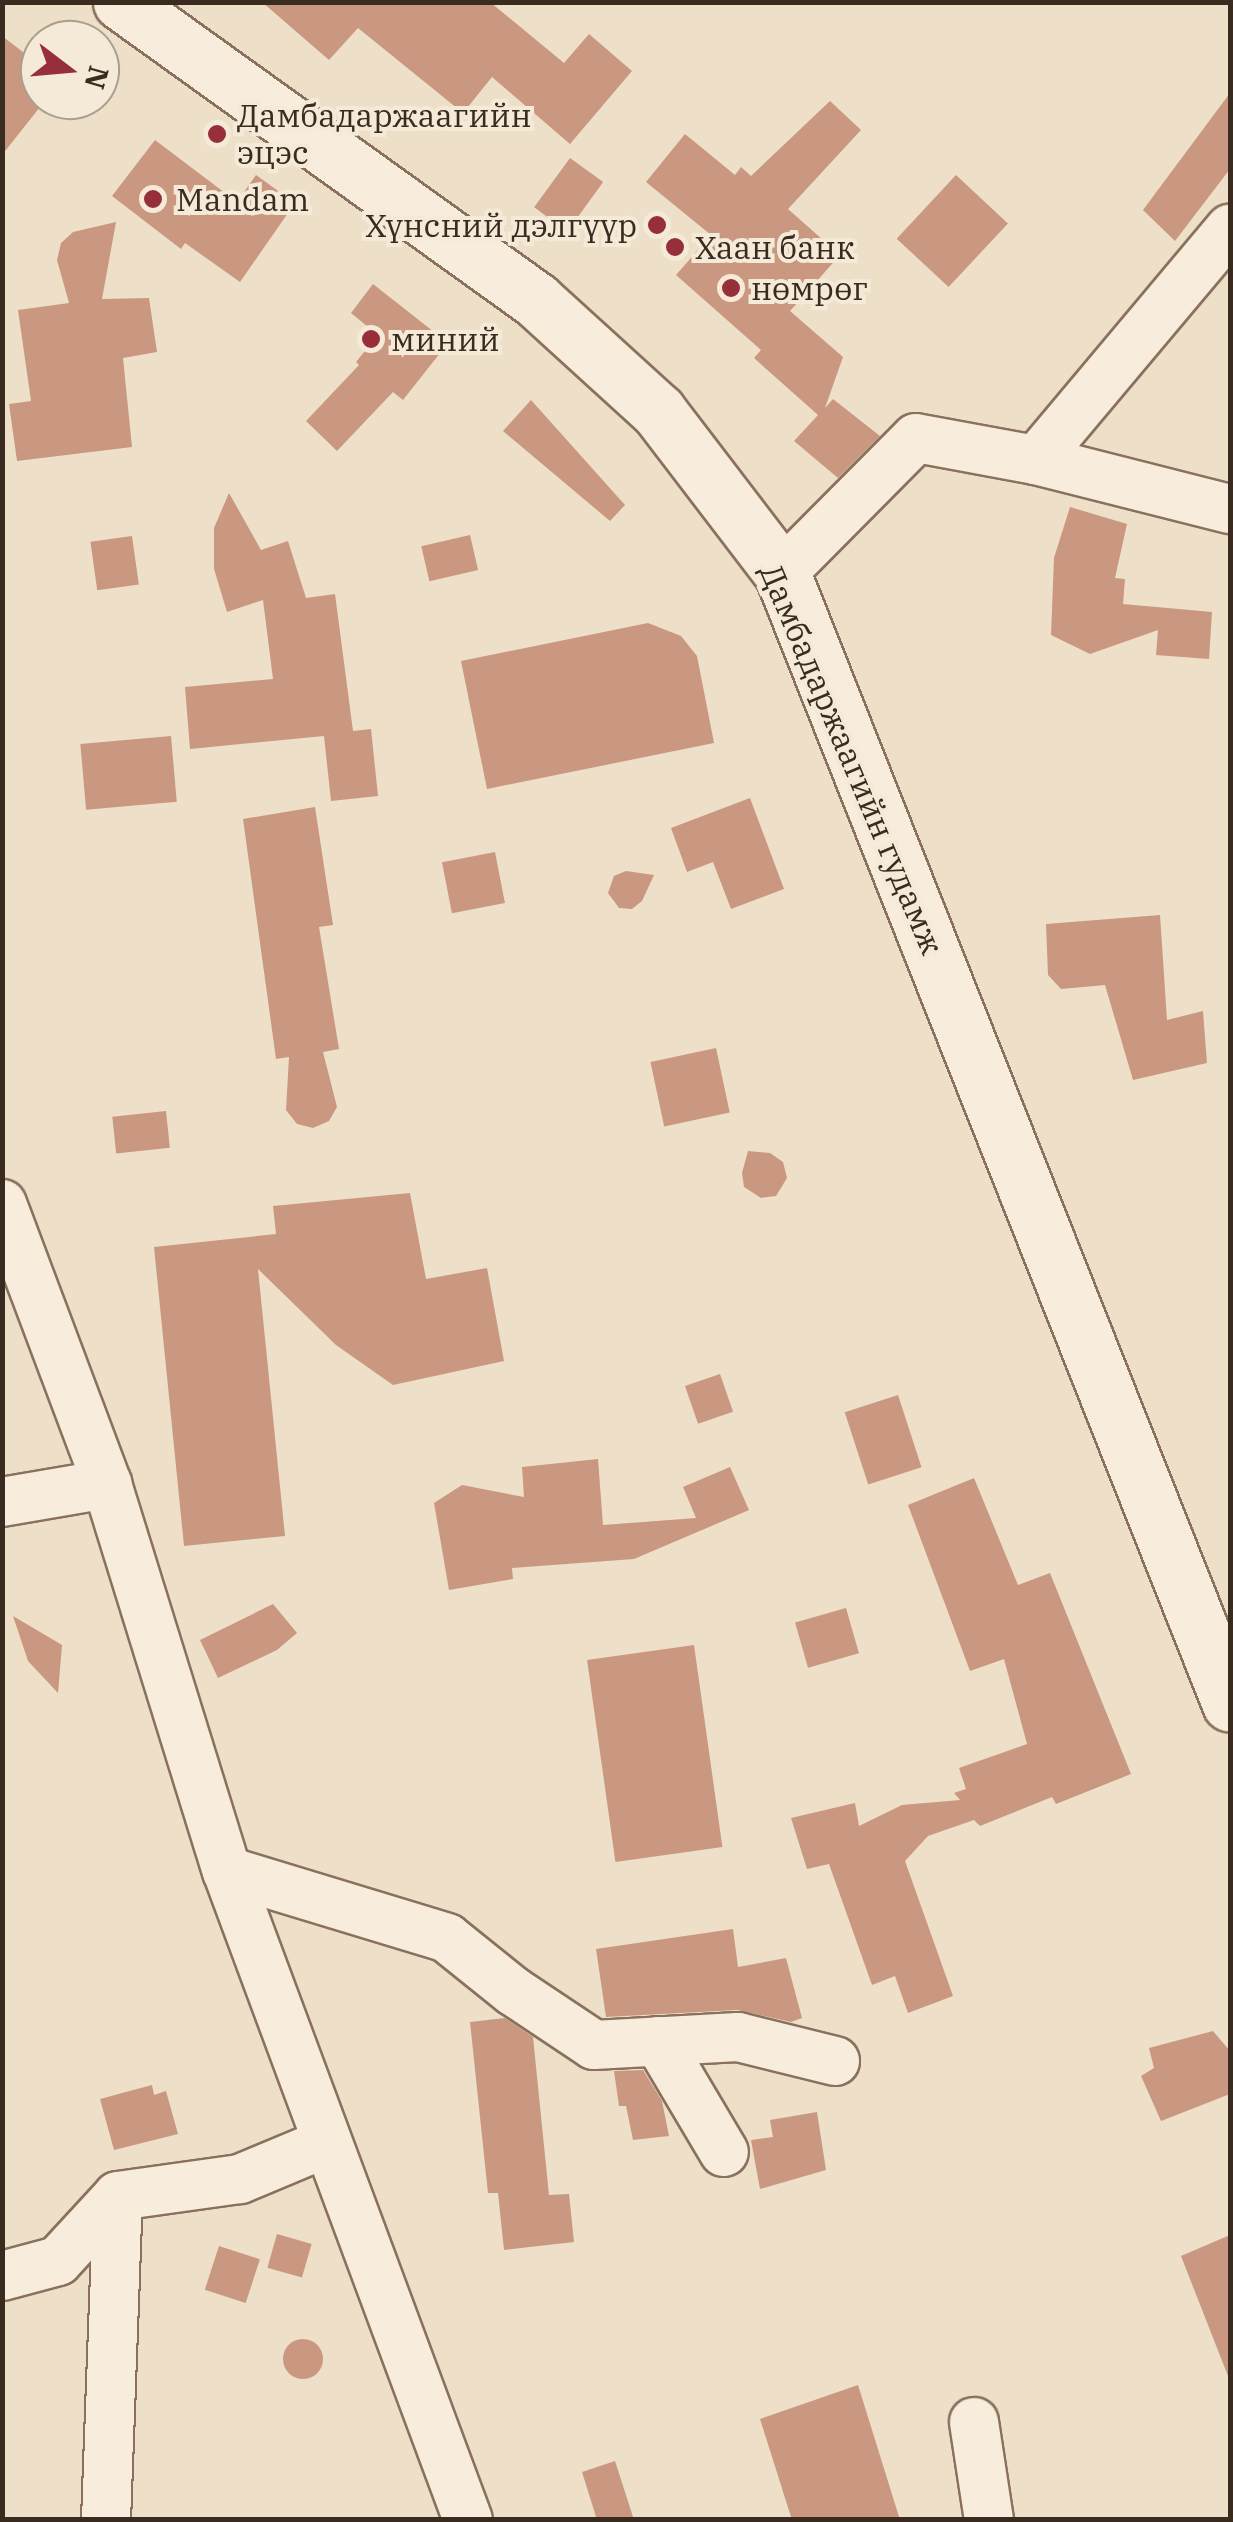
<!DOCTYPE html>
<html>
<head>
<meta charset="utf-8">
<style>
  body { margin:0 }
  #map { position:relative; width:1233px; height:2522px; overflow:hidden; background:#eddfc8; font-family:"IBM Plex Serif",serif }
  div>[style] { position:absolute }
  .building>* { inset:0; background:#ca9880; transform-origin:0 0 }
  .round { border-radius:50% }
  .roads { filter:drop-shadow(2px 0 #89715e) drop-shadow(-2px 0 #89715e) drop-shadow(0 2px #89715e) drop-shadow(0 -2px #89715e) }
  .minor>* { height:48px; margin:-24px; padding:0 24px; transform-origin:24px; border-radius:24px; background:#f8eddc }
  .secondary>* { height:55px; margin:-27.5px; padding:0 27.5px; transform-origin:27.5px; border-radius:27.5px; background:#f8eddc }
  .dots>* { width:28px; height:28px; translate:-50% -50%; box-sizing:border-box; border:5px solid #f5ead8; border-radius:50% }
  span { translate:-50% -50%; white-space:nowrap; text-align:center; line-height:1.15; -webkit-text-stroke:8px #f5ead8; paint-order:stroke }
  .poi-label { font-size:32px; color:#3a2b21 }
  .left { translate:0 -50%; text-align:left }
  .right { translate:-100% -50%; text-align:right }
  .street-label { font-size:32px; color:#3a2b21 }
  .frame { position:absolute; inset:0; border:5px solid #3a2b21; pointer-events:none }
  .north { position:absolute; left:20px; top:20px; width:100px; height:100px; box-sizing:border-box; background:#f5ead8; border:2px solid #aa9e8f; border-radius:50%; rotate:106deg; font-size:28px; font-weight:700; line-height:40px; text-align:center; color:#3a2b21 }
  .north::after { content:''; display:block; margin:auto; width:35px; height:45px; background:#962f39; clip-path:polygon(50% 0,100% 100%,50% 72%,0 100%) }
</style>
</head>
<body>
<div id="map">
  <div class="building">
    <div style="clip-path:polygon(262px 2px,490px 2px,564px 63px,589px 34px,632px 71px,570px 144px,492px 77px,463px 113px,358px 28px,329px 60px)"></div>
    <div style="clip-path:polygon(2px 36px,40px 65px,40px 107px,2px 155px)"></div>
    <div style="clip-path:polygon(1230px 93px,1230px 169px,1175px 241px,1143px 210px)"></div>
    <div style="clip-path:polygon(830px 101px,861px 130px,788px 209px,840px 255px,790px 311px,843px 357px,825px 408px,833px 399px,880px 436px,838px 478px,794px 441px,818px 415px,754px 358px,761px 350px,676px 275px,711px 235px,646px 182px,685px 134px,735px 175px,741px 167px,751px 176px)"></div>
    <div style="clip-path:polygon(155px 140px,237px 202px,256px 175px,295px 203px,240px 282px,185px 243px,181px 249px,112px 196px)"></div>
    <div style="left:570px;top:158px;width:41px;height:61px;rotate:36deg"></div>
    <div style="left:956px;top:175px;width:71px;height:87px;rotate:43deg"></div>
    <div style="clip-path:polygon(116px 222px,102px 299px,149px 298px,157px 352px,123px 358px,132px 447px,17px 461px,9px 404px,31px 401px,18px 310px,69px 303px,57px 260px,61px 243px,73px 232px)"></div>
    <div style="clip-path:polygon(373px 284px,448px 343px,403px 400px,393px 392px,337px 451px,306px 421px,359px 365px,356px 362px,378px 335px,351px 313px)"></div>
    <div style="clip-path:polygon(531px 400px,625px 505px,610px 521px,503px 431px)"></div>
    <div style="clip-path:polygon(229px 493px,261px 550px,288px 541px,306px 598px,335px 594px,353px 731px,371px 729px,378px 796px,331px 801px,324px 736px,190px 749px,185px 687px,273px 679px,263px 600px,227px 612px,214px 569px,214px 528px)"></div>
    <div style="clip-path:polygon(1070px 507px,1127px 524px,1115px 578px,1125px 579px,1123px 604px,1212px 612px,1209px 659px,1156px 655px,1158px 630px,1090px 654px,1051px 635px,1054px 558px)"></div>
    <div style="left:470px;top:535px;width:36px;height:50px;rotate:77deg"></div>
    <div style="left:132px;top:536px;width:49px;height:42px;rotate:82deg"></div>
    <div style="clip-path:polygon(648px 623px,681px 636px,697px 656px,714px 743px,487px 789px,461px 661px)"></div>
    <div style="left:171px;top:736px;width:66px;height:91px;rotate:85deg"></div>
    <div style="clip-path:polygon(750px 798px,784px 889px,731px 909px,713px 862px,687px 872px,671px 828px)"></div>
    <div style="clip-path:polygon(315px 807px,333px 925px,319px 927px,339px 1049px,323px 1052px,337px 1107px,329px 1121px,313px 1128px,297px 1124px,286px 1110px,289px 1057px,276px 1059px,243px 819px)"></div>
    <div style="left:495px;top:852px;width:52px;height:54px;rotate:79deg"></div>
    <div style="clip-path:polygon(626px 871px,654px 875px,642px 901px,632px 909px,619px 908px,608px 893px,614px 876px)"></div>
    <div style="clip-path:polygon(1160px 915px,1167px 1020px,1203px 1011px,1207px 1063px,1133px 1080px,1105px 985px,1061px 989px,1048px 975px,1046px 924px)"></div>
    <div style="left:716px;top:1048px;width:66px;height:67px;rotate:78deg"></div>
    <div style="left:166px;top:1111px;width:37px;height:54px;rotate:84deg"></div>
    <div style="clip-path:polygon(748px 1151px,770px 1153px,783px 1162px,787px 1178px,776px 1196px,761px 1198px,744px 1187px,742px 1173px)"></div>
    <div style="clip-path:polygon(410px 1193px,426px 1279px,487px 1268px,504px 1361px,393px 1385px,336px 1345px,258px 1269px,285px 1536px,184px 1546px,154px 1247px,276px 1234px,273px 1206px)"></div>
    <div style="left:720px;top:1374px;width:40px;height:37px;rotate:71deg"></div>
    <div style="left:898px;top:1395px;width:76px;height:56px;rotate:72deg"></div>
    <div style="clip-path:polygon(598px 1459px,603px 1525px,696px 1518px,683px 1487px,730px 1467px,749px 1510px,634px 1559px,512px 1568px,513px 1579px,449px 1590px,434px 1503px,462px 1485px,524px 1497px,522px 1467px)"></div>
    <div style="clip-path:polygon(974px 1478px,1018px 1585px,1050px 1573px,1131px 1774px,1056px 1804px,1052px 1797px,980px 1826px,974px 1820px,928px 1836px,905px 1861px,953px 1996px,908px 2013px,895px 1976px,872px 1985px,829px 1864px,807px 1869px,791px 1818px,855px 1803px,859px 1826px,902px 1805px,960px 1800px,954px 1793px,966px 1789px,959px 1768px,1027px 1744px,1004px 1659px,970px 1671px,908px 1505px)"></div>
    <div style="clip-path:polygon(273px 1604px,297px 1633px,277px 1650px,218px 1678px,200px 1640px)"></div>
    <div style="left:846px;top:1608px;width:47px;height:53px;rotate:74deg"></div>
    <div style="clip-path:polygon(13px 1616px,62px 1645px,58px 1693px,28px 1661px)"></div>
    <div style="left:694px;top:1645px;width:204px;height:108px;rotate:82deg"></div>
    <div style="clip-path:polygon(733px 1929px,738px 1967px,786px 1958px,802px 2018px,791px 2022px,737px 2010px,606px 2017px,596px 1949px)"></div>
    <div style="clip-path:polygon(505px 2018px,533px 2037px,549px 2195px,569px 2194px,574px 2242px,504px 2250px,498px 2193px,488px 2193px,470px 2022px)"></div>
    <div style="clip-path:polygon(1213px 2031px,1230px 2051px,1230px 2094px,1161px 2121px,1141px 2076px,1154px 2068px,1149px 2048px)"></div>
    <div style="clip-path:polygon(643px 2070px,662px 2101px,669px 2136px,633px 2140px,626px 2106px,619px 2106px,614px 2071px)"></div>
    <div style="clip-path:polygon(152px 2085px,154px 2095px,166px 2091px,178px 2134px,114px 2150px,100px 2099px)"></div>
    <div style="clip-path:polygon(817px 2112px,826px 2170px,760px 2189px,751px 2140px,773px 2137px,770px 2120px)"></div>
    <div style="left:277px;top:2234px;width:36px;height:35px;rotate:16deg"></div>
    <div style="clip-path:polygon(1230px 2235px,1230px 2376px,1228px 2376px,1181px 2256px)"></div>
    <div style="left:219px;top:2246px;width:43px;height:46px;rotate:18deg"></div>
    <div class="round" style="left:283px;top:2339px;width:40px;height:40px"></div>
    <div style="clip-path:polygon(858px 2385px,900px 2520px,792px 2520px,760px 2419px)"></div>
    <div style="clip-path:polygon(615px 2461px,634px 2520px,597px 2520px,582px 2472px)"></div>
  </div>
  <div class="roads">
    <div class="minor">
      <div style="left:1036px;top:460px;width:302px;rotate:-50deg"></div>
      <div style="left:782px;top:573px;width:190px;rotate:-45.2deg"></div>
      <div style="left:916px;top:438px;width:122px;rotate:10.4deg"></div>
      <div style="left:1036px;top:460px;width:200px;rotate:14.2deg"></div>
      <div style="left:2px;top:1204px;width:299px;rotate:69.4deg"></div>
      <div style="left:107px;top:1484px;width:405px;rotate:72.8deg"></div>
      <div style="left:227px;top:1871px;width:692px;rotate:69.63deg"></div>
      <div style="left:2px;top:1502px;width:107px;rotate:-9.7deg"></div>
      <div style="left:227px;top:1871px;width:230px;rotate:16.9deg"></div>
      <div style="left:447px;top:1938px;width:85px;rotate:38.8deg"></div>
      <div style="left:513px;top:1991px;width:97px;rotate:33.7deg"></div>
      <div style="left:594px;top:2045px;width:144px;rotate:-3.2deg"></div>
      <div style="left:738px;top:2037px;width:100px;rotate:13.9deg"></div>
      <div style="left:658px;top:2041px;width:129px;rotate:59.3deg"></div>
      <div style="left:2px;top:2276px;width:58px;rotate:-15deg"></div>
      <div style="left:58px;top:2261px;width:88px;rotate:-47.3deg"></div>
      <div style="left:118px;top:2196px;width:123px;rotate:-7.9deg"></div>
      <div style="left:240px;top:2179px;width:93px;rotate:-22.7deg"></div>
      <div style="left:974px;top:2422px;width:99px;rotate:81.3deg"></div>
      <div style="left:106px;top:2520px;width:324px;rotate:-87.9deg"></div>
    </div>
    <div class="secondary">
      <div style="left:121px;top:2px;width:511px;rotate:35.68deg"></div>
      <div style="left:536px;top:300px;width:165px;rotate:42.3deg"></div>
      <div style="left:658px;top:411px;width:204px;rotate:52.6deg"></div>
      <div style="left:782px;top:573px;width:1216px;rotate:68.39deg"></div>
    </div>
  </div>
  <div class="dots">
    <div style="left:217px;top:134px;background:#962f39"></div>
    <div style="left:153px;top:199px;background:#962f39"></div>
    <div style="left:657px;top:225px;background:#962f39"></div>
    <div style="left:675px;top:247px;background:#962f39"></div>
    <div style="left:731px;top:288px;background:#962f39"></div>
    <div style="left:371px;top:339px;background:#962f39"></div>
  </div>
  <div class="poi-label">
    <span class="left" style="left:237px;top:134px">Дамбадаржаагийн<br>эцэс</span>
    <span class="left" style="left:176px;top:199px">Mandam</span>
    <span class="right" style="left:637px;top:225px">Хүнсний дэлгүүр</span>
    <span class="left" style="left:695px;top:247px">Хаан банк</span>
    <span class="left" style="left:751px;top:288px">нөмрөг</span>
    <span class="left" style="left:391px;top:339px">миний</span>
  </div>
  <div class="street-label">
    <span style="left:852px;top:759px;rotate:67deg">Дамбадаржаагийн гудамж</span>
  </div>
  <div class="frame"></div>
  <div class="north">N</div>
</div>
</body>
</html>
